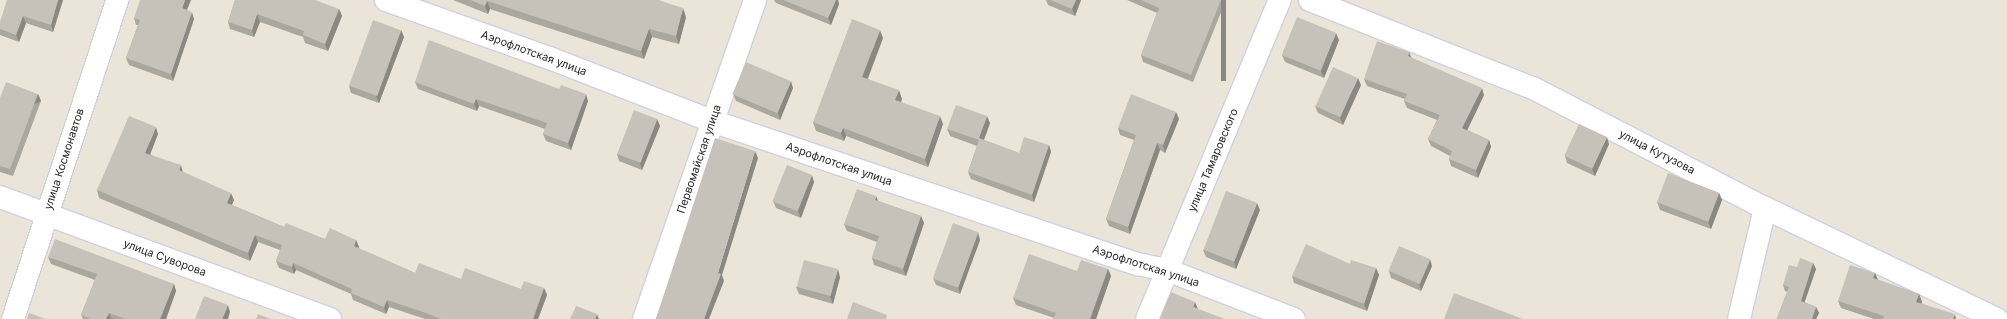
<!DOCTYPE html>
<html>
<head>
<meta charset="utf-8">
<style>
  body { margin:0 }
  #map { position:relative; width:2007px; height:319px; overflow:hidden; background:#ebe5d9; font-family:Inter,sans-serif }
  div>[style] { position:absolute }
  .roads { filter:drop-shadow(1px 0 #ced0e2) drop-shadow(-1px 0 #ced0e2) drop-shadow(0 1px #ced0e2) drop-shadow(0 -1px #ced0e2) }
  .street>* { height:22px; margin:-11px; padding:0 11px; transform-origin:11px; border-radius:11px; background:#fff }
  .wall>* { inset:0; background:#aaa79f }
  .shaded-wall>* { inset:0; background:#8b8882; transform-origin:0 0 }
  .building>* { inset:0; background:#c6c2b9; transform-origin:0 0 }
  span { translate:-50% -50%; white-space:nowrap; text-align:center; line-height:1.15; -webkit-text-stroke:3.5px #fff; paint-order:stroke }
  .street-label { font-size:11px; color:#282828 }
</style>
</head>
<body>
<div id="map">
  <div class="roads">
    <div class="street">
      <div style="left:386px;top:0;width:176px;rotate:19.6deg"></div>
      <div style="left:552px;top:59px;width:172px;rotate:21.2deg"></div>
      <div style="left:712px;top:121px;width:449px;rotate:18.6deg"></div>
      <div style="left:1138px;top:264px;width:30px;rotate:12deg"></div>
      <div style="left:1167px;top:270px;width:136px;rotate:21.1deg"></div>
      <div style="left:1310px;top:0;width:242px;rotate:21.6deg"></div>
      <div style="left:1535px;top:89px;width:259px;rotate:27.4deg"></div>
      <div style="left:1765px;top:208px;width:257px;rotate:25.6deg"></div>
      <div style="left:0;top:197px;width:352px;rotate:20.3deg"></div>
      <div style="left:13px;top:319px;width:336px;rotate:-71.9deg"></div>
      <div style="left:644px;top:319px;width:338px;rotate:-70.8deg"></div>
      <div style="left:1147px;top:319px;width:346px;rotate:-67.4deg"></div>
      <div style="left:1739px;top:319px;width:114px;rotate:-76.8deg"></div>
    </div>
  </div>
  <div class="wall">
    <div style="clip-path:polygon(63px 0,53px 32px,26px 23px,19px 42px,0 35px,0 22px)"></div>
    <div style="clip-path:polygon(235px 0,339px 9px,342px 16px,328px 51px,305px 43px,303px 37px,260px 22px,254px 37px,230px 29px,228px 22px)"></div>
    <div style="clip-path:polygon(453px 0,658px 0,686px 17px,679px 44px,652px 37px,644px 59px,490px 9px,488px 14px)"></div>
    <div style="clip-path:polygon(774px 0,838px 0,839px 4px,831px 25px,776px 3px)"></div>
    <div style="clip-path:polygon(1046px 0,1081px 0,1075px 16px,1048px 5px)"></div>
    <div style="clip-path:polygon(1127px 0,1226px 0,1193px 82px,1143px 62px,1141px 55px,1157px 13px)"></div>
    <div style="clip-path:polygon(187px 10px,194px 19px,173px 81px,129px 65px,126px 58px,138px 25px,136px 25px,134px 18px)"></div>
    <div style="clip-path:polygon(401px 30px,404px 37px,379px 103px,351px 93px,349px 86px)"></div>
    <div style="clip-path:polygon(883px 38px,868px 79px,902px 99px,901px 102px,943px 124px,928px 167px,846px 136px,844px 141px,816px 131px,813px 122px)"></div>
    <div style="clip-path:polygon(1339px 40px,1324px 78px,1285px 62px,1282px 55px)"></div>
    <div style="clip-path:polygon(1411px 58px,1484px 95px,1467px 130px,1489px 140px,1491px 147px,1478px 178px,1451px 166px,1449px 159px,1450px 156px,1431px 146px,1428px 139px,1437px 120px,1407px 108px,1404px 101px,1405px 99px,1367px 86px,1364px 79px)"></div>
    <div style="clip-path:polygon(415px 82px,588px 101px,571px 150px,546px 141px,543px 134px,545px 129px,479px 106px,477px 111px,418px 89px)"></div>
    <div style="clip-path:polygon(1361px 85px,1343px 125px,1318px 113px,1315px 106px)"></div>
    <div style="clip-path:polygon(793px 88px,780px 120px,736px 101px,733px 94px)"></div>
    <div style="clip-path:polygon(38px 94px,41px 101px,13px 176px,0 172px,0 98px)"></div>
    <div style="clip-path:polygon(1176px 112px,1179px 119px,1165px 153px,1160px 150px,1130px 234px,1109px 226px,1106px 219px,1134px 140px,1120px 135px,1118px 128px)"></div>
    <div style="clip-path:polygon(657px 119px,660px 126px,642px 170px,619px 161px,617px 154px)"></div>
    <div style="clip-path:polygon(990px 123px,984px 140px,1019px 153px,1049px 145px,1051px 152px,1034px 202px,971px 179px,968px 172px,977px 146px,950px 136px,947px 129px)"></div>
    <div style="clip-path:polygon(158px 134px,150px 154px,183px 172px,234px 200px,232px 205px,284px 227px,325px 239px,356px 240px,359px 247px,358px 248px,415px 273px,461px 279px,521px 289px,544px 288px,547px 295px,538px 319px,425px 319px,389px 307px,386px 314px,353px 300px,351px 294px,296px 270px,294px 274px,279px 268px,276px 261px,280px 250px,258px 242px,250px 261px,99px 198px,97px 190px)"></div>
    <div style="clip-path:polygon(1609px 144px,1595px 176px,1567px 163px,1565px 156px)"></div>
    <div style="clip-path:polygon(814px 182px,801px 218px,776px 208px,773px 201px)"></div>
    <div style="clip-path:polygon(1719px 193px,1722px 200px,1711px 229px,1660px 210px,1657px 202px)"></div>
    <div style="clip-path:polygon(878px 201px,921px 216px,924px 223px,906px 276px,874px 265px,872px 258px,877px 242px,847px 231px,844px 224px)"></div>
    <div style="clip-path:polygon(1260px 210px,1236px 269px,1206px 257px,1203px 250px)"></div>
    <div style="clip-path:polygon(980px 240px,960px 294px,936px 285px,933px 278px)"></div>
    <div style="clip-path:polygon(48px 257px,174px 284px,176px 291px,166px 319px,83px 319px,81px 315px,95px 280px,51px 264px)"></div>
    <div style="clip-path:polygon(1813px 263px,1816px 269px,1804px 302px,1816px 307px,1819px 313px,1816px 319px,1777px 319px,1777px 318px,1787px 292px,1785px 291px,1783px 285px,1797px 267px)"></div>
    <div style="clip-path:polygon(1350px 264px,1376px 268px,1379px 275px,1367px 311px,1294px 283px,1292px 276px)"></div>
    <div style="clip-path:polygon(1432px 266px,1421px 291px,1391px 278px,1389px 271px)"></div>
    <div style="clip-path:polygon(1108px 269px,1111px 276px,1096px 319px,1053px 319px,1054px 318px,1016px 305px,1013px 298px,1077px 271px)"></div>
    <div style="clip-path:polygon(1875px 273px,1878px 280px,1919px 294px,1922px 302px,1921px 303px,1956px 319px,1874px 319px,1841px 308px,1838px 301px)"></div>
    <div style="clip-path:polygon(840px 277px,833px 304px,799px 294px,796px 287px)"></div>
  </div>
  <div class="shaded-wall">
    <div style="clip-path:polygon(58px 0,63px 0,53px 32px,51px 25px)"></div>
    <div style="clip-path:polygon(185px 0,191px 0,185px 15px,182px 8px)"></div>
    <div style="clip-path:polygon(836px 0,838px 0,839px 4px,831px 25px,828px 18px)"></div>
    <div style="clip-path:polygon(1076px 0,1081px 0,1075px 16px,1072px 9px)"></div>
    <div style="left:1221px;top:0;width:5px;height:81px"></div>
    <div style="clip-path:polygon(487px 1px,490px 9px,488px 14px,485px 6px)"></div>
    <div style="clip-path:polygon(683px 8px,686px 17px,679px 44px,676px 36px)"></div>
    <div style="clip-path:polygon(339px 9px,342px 16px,328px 51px,325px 44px)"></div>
    <div style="clip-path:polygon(192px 12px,194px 19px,173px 81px,171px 74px)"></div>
    <div style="clip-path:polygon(257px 14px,260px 22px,254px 37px,252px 30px)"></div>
    <div style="clip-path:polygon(23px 16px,26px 23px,19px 42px,16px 35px)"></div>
    <div style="clip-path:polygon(649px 29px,652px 37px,644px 59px,641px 51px)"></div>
    <div style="clip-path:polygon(401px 30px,404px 37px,379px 103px,376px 96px)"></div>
    <div style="clip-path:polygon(880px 30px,883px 38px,865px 85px,862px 77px)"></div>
    <div style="clip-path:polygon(1336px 33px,1339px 40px,1324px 78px,1321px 71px)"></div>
    <div style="clip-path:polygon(1409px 52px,1412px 59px,1408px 56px)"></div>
    <div style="clip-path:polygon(1358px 78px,1361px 85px,1343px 125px,1340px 118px)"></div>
    <div style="clip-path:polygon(791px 81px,793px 88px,780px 120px,778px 112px)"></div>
    <div style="clip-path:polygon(1482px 88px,1484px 95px,1465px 135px,1462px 128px)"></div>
    <div style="clip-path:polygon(899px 90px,902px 99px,898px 109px,895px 100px)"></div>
    <div style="left:38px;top:94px;width:8px;height:80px;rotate:67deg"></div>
    <div style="clip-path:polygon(586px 94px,588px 101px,571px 150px,568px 143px)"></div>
    <div style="clip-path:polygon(476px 99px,479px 106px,477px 111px,474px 104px)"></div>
    <div style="clip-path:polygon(1176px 112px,1179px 119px,1165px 153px,1163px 145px)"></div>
    <div style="clip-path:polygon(940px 116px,943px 124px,928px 167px,925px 159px)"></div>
    <div style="clip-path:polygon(987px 116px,990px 123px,982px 145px,979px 138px)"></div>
    <div style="clip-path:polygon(657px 119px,660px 126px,642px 170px,640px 163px)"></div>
    <div style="clip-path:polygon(156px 127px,158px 134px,148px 160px,145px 153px)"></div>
    <div style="clip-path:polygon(843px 128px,846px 136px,844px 141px,841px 133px)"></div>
    <div style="clip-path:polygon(1607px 137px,1609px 144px,1595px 176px,1592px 169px)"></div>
    <div style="clip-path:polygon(1489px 140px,1491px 147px,1478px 178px,1476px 170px)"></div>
    <div style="clip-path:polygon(1157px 143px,1160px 150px,1130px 234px,1128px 227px)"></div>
    <div style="clip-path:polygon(1049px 145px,1051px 152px,1034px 202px,1032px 195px)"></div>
    <div style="clip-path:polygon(755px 151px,758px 158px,722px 275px,724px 281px,709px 319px,704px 319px)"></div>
    <div style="clip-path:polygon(181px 165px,183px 173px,179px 170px)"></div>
    <div style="clip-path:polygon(812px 175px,814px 182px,801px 218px,798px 211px)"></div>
    <div style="clip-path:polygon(231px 193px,234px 200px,229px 210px,227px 203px)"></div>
    <div style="clip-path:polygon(1719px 193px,1722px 200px,1711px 229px,1708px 222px)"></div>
    <div style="clip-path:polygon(876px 196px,879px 203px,875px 200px)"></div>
    <div style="clip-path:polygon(1257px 203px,1260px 210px,1236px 269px,1234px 262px)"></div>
    <div style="clip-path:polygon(921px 216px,924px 223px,906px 276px,903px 269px)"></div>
    <div style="clip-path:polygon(978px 232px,980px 240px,960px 294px,958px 287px)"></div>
    <div style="clip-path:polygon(255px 235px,258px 242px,250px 261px,248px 253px)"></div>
    <div style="clip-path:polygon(356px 240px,359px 247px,356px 253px,354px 246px)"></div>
    <div style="clip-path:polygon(1430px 259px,1432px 266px,1421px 291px,1419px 284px)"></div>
    <div style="clip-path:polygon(293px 263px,296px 270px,294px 274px,292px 267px)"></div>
    <div style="clip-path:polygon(1813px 263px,1816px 269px,1803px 307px,1801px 301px)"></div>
    <div style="clip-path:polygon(1376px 268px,1379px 275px,1367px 311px,1364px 304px)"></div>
    <div style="clip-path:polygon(838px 269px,840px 277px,833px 304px,830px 297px)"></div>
    <div style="clip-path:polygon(1108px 269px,1111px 276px,1096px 319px,1090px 319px)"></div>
    <div style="clip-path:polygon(1875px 273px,1878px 280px,1873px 278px)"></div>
    <div style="clip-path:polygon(174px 284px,176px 291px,166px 319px,160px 319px)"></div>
    <div style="clip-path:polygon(544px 288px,547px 295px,538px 319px,533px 319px)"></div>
    <div style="clip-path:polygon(1919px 294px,1922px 302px,1919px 309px,1916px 302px)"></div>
    <div style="clip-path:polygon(387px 300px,389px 307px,386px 314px,384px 307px)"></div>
    <div style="clip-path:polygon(1195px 302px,1198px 309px,1193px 307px)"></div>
    <div style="clip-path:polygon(228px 305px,230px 312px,228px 319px,222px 319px)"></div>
    <div style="clip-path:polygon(1816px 307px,1819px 313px,1816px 319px,1812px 319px)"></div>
    <div style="clip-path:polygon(109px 313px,111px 319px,106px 319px)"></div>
    <div style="clip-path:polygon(597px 314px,599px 319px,595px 319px)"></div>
    <div style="clip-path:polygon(1955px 314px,1956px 319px,1953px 319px)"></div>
  </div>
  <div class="building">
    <div style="clip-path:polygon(7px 0,58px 0,51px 25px,23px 16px,16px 35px,0 29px,0 22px)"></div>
    <div style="clip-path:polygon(140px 0,185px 0,182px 8px,192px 12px,171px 74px,126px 58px,140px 20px,134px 18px)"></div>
    <div style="clip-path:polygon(235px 0,315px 0,339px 9px,325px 44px,303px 35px,304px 31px,257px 14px,252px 30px,228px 22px)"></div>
    <div style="clip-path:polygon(470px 0,658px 0,683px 8px,676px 36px,649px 29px,641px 51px,487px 1px,485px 6px)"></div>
    <div style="clip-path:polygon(783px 0,836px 0,828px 18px)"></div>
    <div style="clip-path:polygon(1050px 0,1076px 0,1072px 9px)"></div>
    <div style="clip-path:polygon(1141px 0,1221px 0,1191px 75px,1141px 55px,1159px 8px)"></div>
    <div style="left:1297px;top:17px;width:42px;height:41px;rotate:22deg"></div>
    <div style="clip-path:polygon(852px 19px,880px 30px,862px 77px,899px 90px,895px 100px,940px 116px,925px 159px,843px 128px,841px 133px,813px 122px)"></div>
    <div style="left:373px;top:20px;width:30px;height:70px;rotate:20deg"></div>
    <div style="clip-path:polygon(429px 40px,559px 89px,561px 85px,586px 94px,568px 143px,543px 134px,547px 123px,476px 99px,474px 104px,415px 82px)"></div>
    <div style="clip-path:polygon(1377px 41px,1409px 52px,1408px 56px,1482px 88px,1462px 128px,1489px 140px,1476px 170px,1449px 159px,1452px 151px,1428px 139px,1440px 115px,1404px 101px,1407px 94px,1364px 79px)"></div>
    <div style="left:746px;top:62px;width:49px;height:35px;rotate:23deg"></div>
    <div style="left:1333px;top:67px;width:27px;height:43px;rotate:24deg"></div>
    <div style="clip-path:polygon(6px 82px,38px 94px,10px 169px,0 166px,0 98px)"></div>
    <div style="clip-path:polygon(1131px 94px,1176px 112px,1163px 145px,1157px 143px,1128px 227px,1106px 219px,1136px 135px,1118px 128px)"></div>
    <div style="clip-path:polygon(956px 105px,987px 116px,979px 138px,1019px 153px,1024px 137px,1049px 145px,1032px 195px,968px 172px,979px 140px,947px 129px)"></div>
    <div style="left:634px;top:110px;width:25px;height:47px;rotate:21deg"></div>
    <div style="clip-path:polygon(129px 116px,156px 127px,145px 153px,181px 165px,179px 170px,231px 193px,227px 203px,284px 227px,286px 223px,325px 239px,330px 228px,356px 240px,354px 246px,415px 273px,419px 263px,461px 279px,465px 268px,521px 289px,524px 281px,544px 288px,533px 319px,441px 319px,426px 313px,387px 300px,384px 307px,351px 293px,352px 289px,293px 263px,292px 267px,276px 261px,282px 245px,255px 235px,248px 253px,97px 190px)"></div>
    <div style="left:1579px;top:124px;width:31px;height:35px;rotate:25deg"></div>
    <div style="clip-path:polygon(715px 138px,755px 151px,718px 273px,721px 274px,704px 319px,656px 319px)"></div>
    <div style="left:787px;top:165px;width:27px;height:39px;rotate:22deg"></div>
    <div style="left:1668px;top:173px;width:55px;height:31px;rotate:21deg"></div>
    <div style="clip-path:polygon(857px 189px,876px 196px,875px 200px,921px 216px,903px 269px,872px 258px,879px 236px,844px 224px)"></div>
    <div style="left:1226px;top:191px;width:33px;height:63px;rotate:21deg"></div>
    <div style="left:953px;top:223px;width:27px;height:59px;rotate:20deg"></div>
    <div style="clip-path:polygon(55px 239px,174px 284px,160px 319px,126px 319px,109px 313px,106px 319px,91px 319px,81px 315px,97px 274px,48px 257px)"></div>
    <div style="clip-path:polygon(1306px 244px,1350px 264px,1351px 260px,1376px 268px,1364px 304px,1292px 276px)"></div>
    <div style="left:1399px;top:246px;width:34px;height:27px;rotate:23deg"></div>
    <div style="clip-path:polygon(1029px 254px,1077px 271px,1081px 260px,1108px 269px,1090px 319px,1053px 319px,1056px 313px,1013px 298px)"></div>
    <div style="clip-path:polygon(1800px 258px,1813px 263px,1801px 301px,1816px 307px,1812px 319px,1780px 319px,1777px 318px,1789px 287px,1783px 285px,1789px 265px,1797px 267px)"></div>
    <div style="left:804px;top:260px;width:35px;height:28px;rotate:15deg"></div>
    <div style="clip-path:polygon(1850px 265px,1875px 273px,1873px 278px,1919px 294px,1916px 302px,1955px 314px,1953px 319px,1883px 319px,1884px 316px,1838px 301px)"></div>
    <div style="clip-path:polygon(1171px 292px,1195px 302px,1193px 307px,1225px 319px,1160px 319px)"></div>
    <div style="clip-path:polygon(1454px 293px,1523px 319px,1444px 319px)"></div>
    <div style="clip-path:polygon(204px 296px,228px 305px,222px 319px,195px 319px)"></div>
    <div style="clip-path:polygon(853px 302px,887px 315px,886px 319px,847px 319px)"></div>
    <div style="clip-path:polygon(576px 306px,597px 314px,595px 319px,570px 319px)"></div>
    <div style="clip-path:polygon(29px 313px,46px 319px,27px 319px)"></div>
    <div style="clip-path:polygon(258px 314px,271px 319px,256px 319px)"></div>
  </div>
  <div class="street-label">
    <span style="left:534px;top:53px;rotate:20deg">Аэрофлотская улица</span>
    <span style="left:1657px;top:152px;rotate:27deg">улица Кутузова</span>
    <span style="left:64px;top:159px;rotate:-72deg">улица Космонавтов</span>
    <span style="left:699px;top:159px;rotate:-71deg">Первомайская улица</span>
    <span style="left:1213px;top:160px;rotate:-67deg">улица Тамаровского</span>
    <span style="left:839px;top:164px;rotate:19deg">Аэрофлотская улица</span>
    <span style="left:165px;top:258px;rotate:20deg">улица Суворова</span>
    <span style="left:1146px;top:266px;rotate:18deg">Аэрофлотская улица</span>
  </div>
</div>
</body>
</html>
